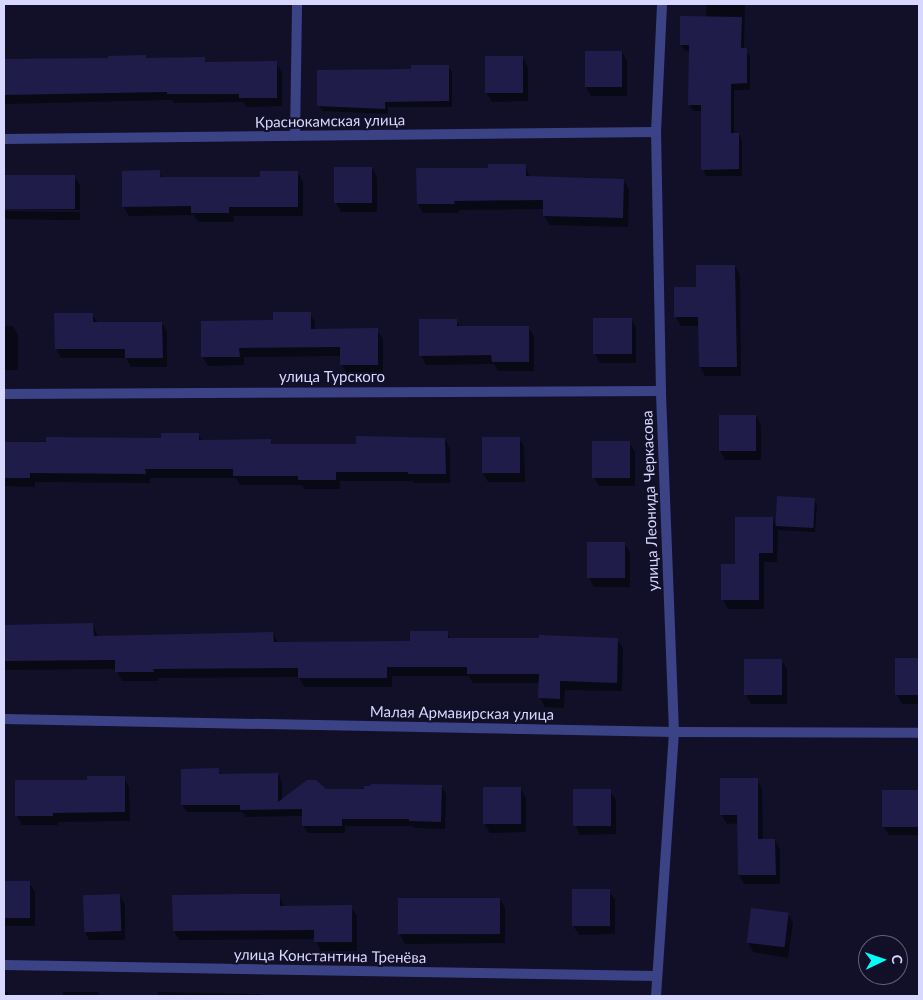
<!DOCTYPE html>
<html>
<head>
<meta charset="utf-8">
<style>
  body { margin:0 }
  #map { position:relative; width:923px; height:1000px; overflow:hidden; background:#111028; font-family:Lato,sans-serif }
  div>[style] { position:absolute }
  .shadow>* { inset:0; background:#0007; transform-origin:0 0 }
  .building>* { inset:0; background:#201c49; transform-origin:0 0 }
  .lane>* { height:10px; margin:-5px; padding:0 5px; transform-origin:5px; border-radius:5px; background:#3c4286 }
  .street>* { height:10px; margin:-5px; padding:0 5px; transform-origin:5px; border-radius:5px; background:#3c4286 }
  span { translate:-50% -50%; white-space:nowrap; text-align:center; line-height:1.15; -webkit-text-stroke:4px #111028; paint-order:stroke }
  .street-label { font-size:15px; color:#d7d7ff }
  .frame { position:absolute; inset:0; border:5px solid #d7d7ff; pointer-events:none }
  .north { position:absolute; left:858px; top:935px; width:50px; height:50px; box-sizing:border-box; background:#111028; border:1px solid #60607e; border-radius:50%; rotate:87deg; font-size:14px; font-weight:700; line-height:20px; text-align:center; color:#d7d7ff }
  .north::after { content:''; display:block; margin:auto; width:18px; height:22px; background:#05fdf8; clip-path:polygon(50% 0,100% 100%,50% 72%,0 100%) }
</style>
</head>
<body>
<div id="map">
  <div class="shadow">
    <div style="clip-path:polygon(706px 4px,745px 4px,744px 50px,750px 56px,750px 90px,734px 90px,734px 135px,739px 134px,742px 141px,742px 176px,706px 176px,703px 169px,702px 111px,693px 111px,689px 104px,690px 51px,685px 51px,681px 45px,706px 18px)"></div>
    <div style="clip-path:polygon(586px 52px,622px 52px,627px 61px,627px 96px,591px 96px,586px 87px)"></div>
    <div style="clip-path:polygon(145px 57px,147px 59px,204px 59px,207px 63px,276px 63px,282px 72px,282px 106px,246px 107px,243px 102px,174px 103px,172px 100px,4px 104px,4px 60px,109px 60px)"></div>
    <div style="clip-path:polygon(522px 57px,528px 67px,528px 101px,492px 102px,486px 92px)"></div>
    <div style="clip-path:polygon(448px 66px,452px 72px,452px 107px,388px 107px,388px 114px,322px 111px,319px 105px,412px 70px)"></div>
    <div style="clip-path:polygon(525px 165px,530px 178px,623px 180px,629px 189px,628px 227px,550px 225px,544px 216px,544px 209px,459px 210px,459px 213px,423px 213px,418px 204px,489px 169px)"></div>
    <div style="clip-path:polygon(372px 168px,377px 177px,377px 212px,341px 212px,336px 203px)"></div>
    <div style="clip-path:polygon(159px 172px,163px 179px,261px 178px,297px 172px,303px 181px,303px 216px,234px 216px,234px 222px,198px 222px,194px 215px,129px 216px,123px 206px)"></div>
    <div style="clip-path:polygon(4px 174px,9px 176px,74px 176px,80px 185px,80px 210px,4px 209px)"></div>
    <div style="left:4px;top:211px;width:76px;height:8px;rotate:1deg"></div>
    <div style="clip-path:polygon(735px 266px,740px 275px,741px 376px,705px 376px,700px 367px,700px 326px,681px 326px,676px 317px,676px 289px,697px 289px)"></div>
    <div style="clip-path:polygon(310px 313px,315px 322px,315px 330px,377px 330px,383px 339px,383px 374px,347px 374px,342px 365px,342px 356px,244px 357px,244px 365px,208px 366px,202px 356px,274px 322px)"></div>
    <div style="clip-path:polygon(92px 314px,98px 323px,162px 323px,167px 332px,167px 367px,131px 367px,126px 358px,61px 358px,56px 349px)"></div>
    <div style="clip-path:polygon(631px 319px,636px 328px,636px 363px,600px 363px,595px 354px)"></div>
    <div style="clip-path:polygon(456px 320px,460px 327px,528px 327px,534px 336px,534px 371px,498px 371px,494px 364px,426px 365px,421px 355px)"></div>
    <div style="clip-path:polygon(4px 326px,13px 326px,18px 335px,18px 370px,4px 370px)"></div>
    <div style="clip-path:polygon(756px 416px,761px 425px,761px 460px,725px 460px,720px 451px)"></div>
    <div style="clip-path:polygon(198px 434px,202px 441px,270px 441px,273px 445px,357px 445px,445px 439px,450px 448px,450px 483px,414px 483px,413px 481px,340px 481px,340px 489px,304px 489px,302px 485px,240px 485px,236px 478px,150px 478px,150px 483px,35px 482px,35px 487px,4px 486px,4px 442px,162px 440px)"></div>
    <div style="clip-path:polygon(519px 438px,524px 447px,525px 482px,488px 482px,483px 473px)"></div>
    <div style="clip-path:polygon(629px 442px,635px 452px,635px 486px,599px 486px,594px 477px)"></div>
    <div style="clip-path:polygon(814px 500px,817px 504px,815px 532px,778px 530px,777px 562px,764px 562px,764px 609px,728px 609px,723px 600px,736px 565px,772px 518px,776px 524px)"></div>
    <div style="clip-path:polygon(624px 543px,630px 552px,630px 587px,594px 587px,589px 578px)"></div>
    <div style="clip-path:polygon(93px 625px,98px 637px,273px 633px,278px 643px,411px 643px,447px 632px,451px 640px,617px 639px,623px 648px,622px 691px,565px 690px,564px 708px,545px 707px,540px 698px,540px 683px,473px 683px,469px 676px,392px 676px,392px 687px,304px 687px,299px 677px,158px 678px,158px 681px,122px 681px,116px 669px,4px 670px,4px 626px)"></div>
    <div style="clip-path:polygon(781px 660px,787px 669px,787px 704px,751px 704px,746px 695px)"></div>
    <div style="clip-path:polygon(897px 660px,919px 660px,919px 704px,902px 704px,897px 695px)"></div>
    <div style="clip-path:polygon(218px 770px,221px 775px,278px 774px,282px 782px,282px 801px,326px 790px,441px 786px,446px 794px,445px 829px,415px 828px,413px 826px,345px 826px,345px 833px,308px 833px,303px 825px,303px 816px,246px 817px,243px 812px,187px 812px,182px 805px)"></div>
    <div style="clip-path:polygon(124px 777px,129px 787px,130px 821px,58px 822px,58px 825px,22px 825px,17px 816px,88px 781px)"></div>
    <div style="clip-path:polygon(757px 779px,762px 789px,763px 840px,775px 840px,780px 849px,780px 884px,744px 884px,739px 875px,739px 823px,727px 824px,721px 814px)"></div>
    <div style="clip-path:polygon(520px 788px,526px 798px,526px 832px,490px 833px,484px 823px)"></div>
    <div style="clip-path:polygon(610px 791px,616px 800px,616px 834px,580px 835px,575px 825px)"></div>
    <div style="clip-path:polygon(883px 792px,919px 792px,919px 835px,889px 835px,883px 826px)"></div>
    <div style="clip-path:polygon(4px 883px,29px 883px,35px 892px,35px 926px,4px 926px)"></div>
    <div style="clip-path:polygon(609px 891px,615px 900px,615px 934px,579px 935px,573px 925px)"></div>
    <div style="clip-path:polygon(279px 895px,284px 907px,351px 907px,357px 916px,357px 951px,321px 951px,315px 939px,179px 940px,174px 931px)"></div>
    <div style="clip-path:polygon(120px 896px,125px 905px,125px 940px,89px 940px,84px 930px)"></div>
    <div style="clip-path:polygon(500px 899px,505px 908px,505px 943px,405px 944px,400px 935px)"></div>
    <div style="clip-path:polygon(788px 914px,793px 923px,788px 958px,753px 952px,748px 943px)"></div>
    <div style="clip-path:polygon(4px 992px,7px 992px,10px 996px,4px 996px)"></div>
    <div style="left:63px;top:992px;width:36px;height:4px"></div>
    <div style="clip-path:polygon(158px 992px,261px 994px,262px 996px,158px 996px)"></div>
  </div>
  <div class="building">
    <div style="clip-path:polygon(680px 16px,742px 17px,741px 48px,747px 48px,747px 83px,731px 84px,731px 133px,739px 133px,739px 169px,701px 170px,701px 105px,688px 105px,689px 45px,680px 45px)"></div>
    <div style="left:585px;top:51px;width:37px;height:36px"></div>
    <div style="clip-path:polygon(146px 55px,146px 58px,205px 57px,205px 62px,277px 61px,277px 98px,239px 98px,239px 94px,167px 94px,167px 92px,4px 95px,4px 59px,108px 58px,108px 56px)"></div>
    <div style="left:485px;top:56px;width:38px;height:37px"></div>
    <div style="clip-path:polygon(411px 65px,449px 65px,449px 101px,385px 102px,385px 109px,317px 106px,317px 70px,411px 69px)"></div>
    <div style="clip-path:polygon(488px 164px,526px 164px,526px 176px,624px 179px,623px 218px,543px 216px,543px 200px,454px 201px,455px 204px,417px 204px,416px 168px,488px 168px)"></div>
    <div style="left:334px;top:167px;width:38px;height:36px"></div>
    <div style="clip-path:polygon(160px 170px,160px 177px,260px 177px,260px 171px,298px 171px,298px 207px,229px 207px,229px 213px,191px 213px,191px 206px,122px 207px,122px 171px)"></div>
    <div style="left:4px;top:175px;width:71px;height:34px"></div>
    <div style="clip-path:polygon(696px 265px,735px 265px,737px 367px,699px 367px,698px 317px,674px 317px,674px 287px,696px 287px)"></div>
    <div style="clip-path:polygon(273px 312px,311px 312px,311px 329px,378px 328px,378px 365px,340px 365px,340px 347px,239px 348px,240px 357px,201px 357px,201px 321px,273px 320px)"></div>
    <div style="clip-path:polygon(54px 313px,93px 313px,93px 322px,162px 322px,163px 358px,125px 358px,125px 349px,55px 349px)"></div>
    <div style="left:593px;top:318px;width:39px;height:36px"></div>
    <div style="clip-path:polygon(419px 319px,457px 319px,457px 326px,529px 326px,529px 362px,492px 362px,491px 355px,419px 356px)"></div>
    <div style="left:719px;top:415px;width:37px;height:36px"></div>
    <div style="clip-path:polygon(161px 433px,199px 433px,199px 440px,271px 439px,271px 444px,356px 444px,356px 436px,445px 438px,446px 474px,408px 474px,408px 472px,336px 472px,336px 480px,298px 480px,298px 476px,233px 476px,233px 469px,145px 469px,146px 474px,30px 473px,30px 478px,4px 478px,4px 442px,46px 442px,46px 437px,161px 438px)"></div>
    <div style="left:482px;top:437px;width:38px;height:36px"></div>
    <div style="left:592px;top:441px;width:38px;height:37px"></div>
    <div style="left:777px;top:496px;width:38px;height:30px;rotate:3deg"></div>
    <div style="clip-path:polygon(735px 517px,773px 517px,773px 553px,759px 553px,759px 600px,721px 600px,721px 564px,735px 564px)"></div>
    <div style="left:587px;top:542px;width:38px;height:36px"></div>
    <div style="clip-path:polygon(93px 623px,94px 636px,273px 632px,274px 642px,410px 641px,410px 631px,448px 631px,448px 638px,539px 638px,539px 635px,618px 638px,617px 683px,560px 681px,560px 699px,538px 698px,539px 674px,467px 674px,467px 667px,387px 667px,387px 678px,298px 678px,298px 668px,153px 669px,154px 672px,115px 672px,115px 660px,4px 661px,4px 625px)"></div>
    <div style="left:919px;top:658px;width:37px;height:24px;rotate:90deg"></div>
    <div style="left:744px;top:659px;width:38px;height:36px"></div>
    <div style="clip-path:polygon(219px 768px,219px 774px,278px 773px,278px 802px,307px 780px,316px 780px,326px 789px,364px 789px,364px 786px,371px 786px,371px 784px,442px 785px,441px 822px,409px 821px,409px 819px,342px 819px,342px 826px,302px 826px,302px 809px,240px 810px,240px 805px,181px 805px,181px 769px)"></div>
    <div style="clip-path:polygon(87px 776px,125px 776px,125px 812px,53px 813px,53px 816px,15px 816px,15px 780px,87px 780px)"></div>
    <div style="clip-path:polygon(720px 778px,758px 778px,758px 839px,775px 839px,776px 875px,738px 875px,737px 815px,720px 815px)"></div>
    <div style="left:483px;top:787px;width:38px;height:37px"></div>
    <div style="left:611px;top:789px;width:37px;height:38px;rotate:90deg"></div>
    <div style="left:882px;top:790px;width:37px;height:37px"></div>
    <div style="left:4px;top:881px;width:26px;height:37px"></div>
    <div style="left:610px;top:889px;width:37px;height:38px;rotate:90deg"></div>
    <div style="left:120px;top:894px;width:37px;height:37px;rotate:88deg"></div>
    <div style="clip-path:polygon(241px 894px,280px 894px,280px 906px,352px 905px,352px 942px,314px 942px,314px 930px,173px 931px,172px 895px)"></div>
    <div style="left:500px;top:898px;width:36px;height:102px;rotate:90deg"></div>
    <div style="left:751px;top:908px;width:38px;height:35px;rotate:7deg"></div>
  </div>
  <div class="lane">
    <div style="left:295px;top:136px;width:132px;rotate:-89.1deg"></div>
  </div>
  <div class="street">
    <div style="left:4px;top:139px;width:652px;rotate:-0.62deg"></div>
    <div style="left:4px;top:394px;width:657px;rotate:-0.26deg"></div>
    <div style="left:4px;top:719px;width:670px;rotate:1.11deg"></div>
    <div style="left:674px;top:732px;width:245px;rotate:0.2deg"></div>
    <div style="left:4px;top:965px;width:652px;rotate:0.97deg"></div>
    <div style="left:656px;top:996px;width:265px;rotate:-86.1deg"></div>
    <div style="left:674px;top:732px;width:341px;rotate:-92.2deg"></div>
    <div style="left:661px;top:391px;width:259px;rotate:-91.1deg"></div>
    <div style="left:656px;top:132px;width:128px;rotate:-87.3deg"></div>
  </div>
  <div class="street-label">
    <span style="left:330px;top:121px;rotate:-1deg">Краснокамская улица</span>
    <span style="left:332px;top:377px">улица Турского</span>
    <span style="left:650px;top:501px;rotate:-92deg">улица Леонида Черкасова</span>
    <span style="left:462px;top:713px;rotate:1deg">Малая Армавирская улица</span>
    <span style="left:330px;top:956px;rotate:1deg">улица Константина Тренёва</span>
  </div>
  <div class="frame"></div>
  <div class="north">С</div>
</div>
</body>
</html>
